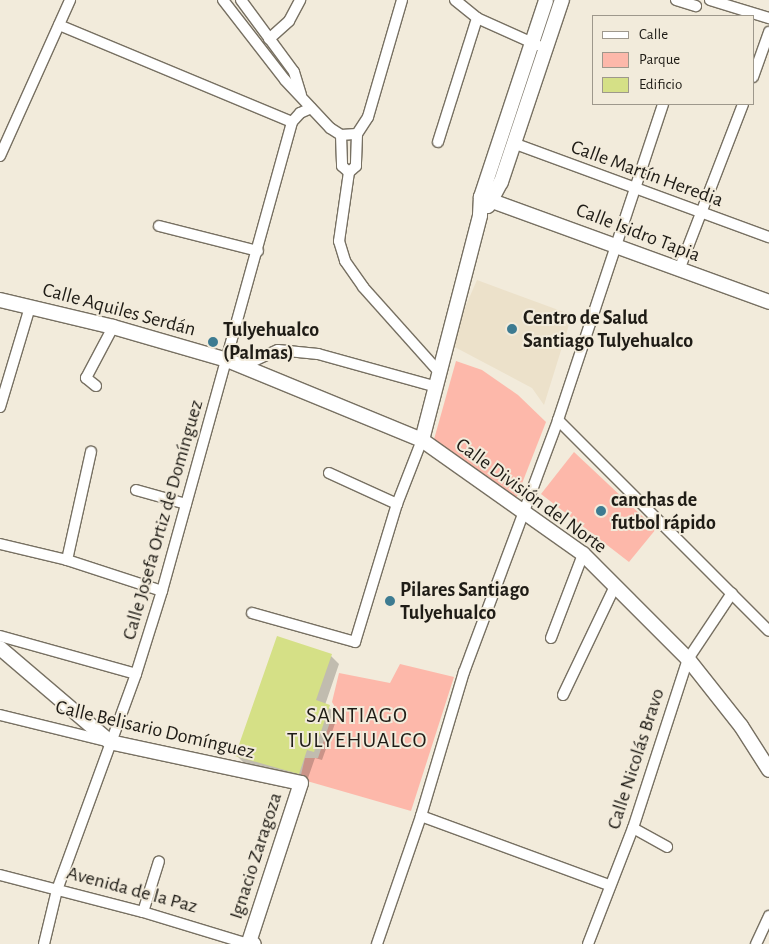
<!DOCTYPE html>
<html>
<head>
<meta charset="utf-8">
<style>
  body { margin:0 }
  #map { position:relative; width:769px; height:944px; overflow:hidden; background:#f2ebdb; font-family:"Alegreya Sans",sans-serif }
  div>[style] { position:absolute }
  .built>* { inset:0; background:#ece1ca }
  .green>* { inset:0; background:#fdb8aa }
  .shadow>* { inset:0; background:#0003 }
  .building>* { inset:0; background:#d5e086 }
  .roads { filter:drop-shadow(1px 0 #777062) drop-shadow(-1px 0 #777062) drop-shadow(0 1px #777062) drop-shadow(0 -1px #777062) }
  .street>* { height:10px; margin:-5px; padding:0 5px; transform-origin:5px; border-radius:5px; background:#fff }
  .secondary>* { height:14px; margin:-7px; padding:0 7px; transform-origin:7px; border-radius:7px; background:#fff }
  .dots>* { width:14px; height:14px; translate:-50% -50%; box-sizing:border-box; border:2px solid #f2ebdb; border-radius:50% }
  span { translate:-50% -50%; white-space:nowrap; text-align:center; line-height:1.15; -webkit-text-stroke:4px #f2ebdb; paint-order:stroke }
  .street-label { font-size:20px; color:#1f1c16 }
  .poi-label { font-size:20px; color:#1f1c16; font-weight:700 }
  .left { translate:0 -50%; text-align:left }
  .quarter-label { font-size:22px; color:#1f1c16; letter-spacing:1px }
  .legend { position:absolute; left:592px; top:15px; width:162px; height:90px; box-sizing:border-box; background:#f2ebdb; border:1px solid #9e988c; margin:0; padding:6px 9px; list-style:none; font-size:15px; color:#1f1c16 }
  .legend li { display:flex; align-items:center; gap:10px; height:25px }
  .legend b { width:25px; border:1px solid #9e988c }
</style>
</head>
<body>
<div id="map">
  <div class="built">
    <div style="clip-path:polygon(477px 280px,572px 315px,544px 405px,532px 388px,449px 344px)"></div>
  </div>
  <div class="green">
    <div style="clip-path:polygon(456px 361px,482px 370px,518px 395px,546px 422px,514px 504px,433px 443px)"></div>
    <div style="clip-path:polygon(574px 452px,656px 529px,629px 562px,541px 494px)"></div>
    <div style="clip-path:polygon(400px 664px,454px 677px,411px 811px,300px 779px,305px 758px,318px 758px,335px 707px,332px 702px,339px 673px,390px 683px)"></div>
  </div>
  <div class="shadow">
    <div style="clip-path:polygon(331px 656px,339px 664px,325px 705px,338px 715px,322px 760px,315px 758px,307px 781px,245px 764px,237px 756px)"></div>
  </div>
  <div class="building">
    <div style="clip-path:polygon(277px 636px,332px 654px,316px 700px,330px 705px,314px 752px,307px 750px,299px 774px,235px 756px)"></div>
  </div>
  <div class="roads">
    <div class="street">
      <div style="left:223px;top:0;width:101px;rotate:52.2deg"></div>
      <div style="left:285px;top:80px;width:66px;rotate:46.8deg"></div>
      <div style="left:330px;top:128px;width:13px;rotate:32deg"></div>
      <div style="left:341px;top:135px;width:16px;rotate:-4deg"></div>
      <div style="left:241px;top:0;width:89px;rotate:53.6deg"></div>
      <div style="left:294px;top:72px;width:24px;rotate:73deg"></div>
      <div style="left:455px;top:0;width:28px;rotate:39deg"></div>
      <div style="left:477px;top:18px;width:66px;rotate:24.2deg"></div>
      <div style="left:676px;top:0;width:21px;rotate:17deg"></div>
      <div style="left:710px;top:0;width:62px;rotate:17deg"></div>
      <div style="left:59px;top:25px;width:252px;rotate:22.6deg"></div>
      <div style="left:269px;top:39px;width:27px;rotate:-42deg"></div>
      <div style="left:289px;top:21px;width:24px;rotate:-62deg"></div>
      <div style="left:753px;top:77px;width:48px;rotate:-70.4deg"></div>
      <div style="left:357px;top:134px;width:32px;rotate:92deg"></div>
      <div style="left:356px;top:166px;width:9px;rotate:139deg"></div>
      <div style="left:349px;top:172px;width:70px;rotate:98.2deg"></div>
      <div style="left:339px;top:241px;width:21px;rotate:73deg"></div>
      <div style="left:345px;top:261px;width:32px;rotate:55deg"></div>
      <div style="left:363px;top:287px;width:115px;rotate:48.2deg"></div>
      <div style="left:357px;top:134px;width:20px;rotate:-57deg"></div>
      <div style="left:368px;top:117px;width:122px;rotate:-73.8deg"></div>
      <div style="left:341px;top:135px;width:31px;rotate:88deg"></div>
      <div style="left:342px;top:166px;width:9px;rotate:41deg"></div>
      <div style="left:438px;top:142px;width:130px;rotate:-72.5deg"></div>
      <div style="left:513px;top:143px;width:273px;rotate:20.2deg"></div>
      <div style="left:0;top:156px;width:171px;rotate:-65.8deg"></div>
      <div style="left:159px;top:226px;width:102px;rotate:14.2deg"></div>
      <div style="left:679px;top:270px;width:178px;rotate:-68.9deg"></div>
      <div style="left:243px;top:366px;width:38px;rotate:-25deg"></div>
      <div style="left:278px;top:350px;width:40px;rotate:5.7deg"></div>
      <div style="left:318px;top:354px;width:123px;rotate:15.5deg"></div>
      <div style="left:96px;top:386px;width:13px;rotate:-141deg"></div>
      <div style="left:86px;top:378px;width:58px;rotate:-62.1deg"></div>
      <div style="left:0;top:407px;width:104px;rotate:-73.3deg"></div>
      <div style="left:558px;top:420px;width:298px;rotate:45deg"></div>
      <div style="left:329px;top:473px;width:75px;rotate:24.5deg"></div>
      <div style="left:136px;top:490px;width:52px;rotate:15.6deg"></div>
      <div style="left:0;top:544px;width:69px;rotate:13.4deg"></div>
      <div style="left:67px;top:560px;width:100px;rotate:18.1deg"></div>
      <div style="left:67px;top:560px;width:111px;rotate:-77.5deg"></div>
      <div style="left:252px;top:613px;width:107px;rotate:15.7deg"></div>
      <div style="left:355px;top:642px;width:144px;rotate:-73.1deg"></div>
      <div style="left:397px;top:504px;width:69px;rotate:-68.7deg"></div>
      <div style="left:0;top:636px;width:141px;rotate:15.6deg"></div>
      <div style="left:551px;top:638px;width:90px;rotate:-69.1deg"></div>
      <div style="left:563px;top:695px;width:121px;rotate:-64.5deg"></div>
      <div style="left:0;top:715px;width:109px;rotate:13.8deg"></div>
      <div style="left:421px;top:816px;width:200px;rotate:20.2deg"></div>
      <div style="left:633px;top:828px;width:39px;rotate:29deg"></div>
      <div style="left:0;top:875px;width:148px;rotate:14.5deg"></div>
      <div style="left:143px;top:912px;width:110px;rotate:16.9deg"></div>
      <div style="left:143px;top:912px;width:53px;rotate:-72.6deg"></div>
      <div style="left:44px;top:944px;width:56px;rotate:-76.5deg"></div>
      <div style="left:57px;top:890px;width:230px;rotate:-69.9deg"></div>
      <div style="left:136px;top:674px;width:87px;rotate:-72.6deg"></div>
      <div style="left:162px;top:591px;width:487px;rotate:-74.5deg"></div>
      <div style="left:292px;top:122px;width:12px;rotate:-48deg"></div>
      <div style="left:300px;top:113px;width:12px;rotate:-24deg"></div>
      <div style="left:377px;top:944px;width:135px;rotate:-71deg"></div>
      <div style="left:421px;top:816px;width:150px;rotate:-73.4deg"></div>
      <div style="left:464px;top:672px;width:269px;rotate:-69.5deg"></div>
      <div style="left:558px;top:420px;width:333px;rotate:-71.6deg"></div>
      <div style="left:588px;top:944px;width:124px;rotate:-68.8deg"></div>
      <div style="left:633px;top:828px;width:178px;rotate:-72deg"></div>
      <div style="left:688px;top:659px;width:79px;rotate:-56.3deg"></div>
      <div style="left:756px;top:944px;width:31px;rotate:-65deg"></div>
    </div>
    <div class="secondary">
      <div style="left:481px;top:197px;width:307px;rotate:20deg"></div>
      <div style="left:488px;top:206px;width:27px;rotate:-62deg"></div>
      <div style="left:501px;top:182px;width:192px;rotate:-71.5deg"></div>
      <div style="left:0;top:300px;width:116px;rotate:13.4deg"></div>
      <div style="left:113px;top:327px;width:119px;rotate:16.1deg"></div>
      <div style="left:227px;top:360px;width:211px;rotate:22.3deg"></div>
      <div style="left:422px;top:440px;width:197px;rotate:35.3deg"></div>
      <div style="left:583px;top:554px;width:148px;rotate:45deg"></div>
      <div style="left:688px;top:659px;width:85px;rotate:51.7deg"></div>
      <div style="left:741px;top:726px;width:52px;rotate:57.5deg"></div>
      <div style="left:422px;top:440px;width:232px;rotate:-75.5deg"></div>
      <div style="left:480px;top:215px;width:18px;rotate:-87deg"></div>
      <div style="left:481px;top:197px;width:207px;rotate:-71.7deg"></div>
      <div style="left:0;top:648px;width:145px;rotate:40.5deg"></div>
      <div style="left:110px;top:742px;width:195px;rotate:12.1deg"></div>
      <div style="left:301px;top:783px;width:167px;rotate:108.1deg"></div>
      <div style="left:249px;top:942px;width:5px;rotate:22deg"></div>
    </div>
  </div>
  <div class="dots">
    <div style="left:512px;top:329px;background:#3d7b91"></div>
    <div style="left:213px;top:342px;background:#3d7b91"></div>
    <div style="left:601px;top:511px;background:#3d7b91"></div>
    <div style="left:390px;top:601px;background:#3d7b91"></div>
  </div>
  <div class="street-label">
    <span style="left:647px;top:174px;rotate:20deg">Calle Martín Heredia</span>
    <span style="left:638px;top:233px;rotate:21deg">Calle Isidro Tapia</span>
    <span style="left:119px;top:310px;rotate:15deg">Calle Aquiles Serdán</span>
    <span style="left:531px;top:496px;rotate:36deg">Calle División del Norte</span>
    <span style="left:163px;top:520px;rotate:-74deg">Calle Josefa Ortiz de Domínguez</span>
    <span style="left:155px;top:730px;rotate:13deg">Calle Belisario Domínguez</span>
    <span style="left:636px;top:759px;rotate:-72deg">Calle Nicolás Bravo</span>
    <span style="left:256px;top:856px;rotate:-72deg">Ignacio Zaragoza</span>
    <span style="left:132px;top:890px;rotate:15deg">Avenida de la Paz</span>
  </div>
  <div class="poi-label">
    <span class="left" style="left:523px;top:330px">Centro de Salud<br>Santiago Tulyehualco</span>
    <span class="left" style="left:223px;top:342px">Tulyehualco<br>(Palmas)</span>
    <span class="left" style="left:611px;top:512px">canchas de<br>futbol rápido</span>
    <span class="left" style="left:400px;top:602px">Pilares Santiago<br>Tulyehualco</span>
  </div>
  <div class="quarter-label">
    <span style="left:357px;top:728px">SANTIAGO<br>TULYEHUALCO</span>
  </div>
  <ul class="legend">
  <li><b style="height:6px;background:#fff"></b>Calle</li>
  <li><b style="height:14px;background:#fdb8aa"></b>Parque</li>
  <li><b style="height:14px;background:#d5e086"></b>Edificio</li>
  </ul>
</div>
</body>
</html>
